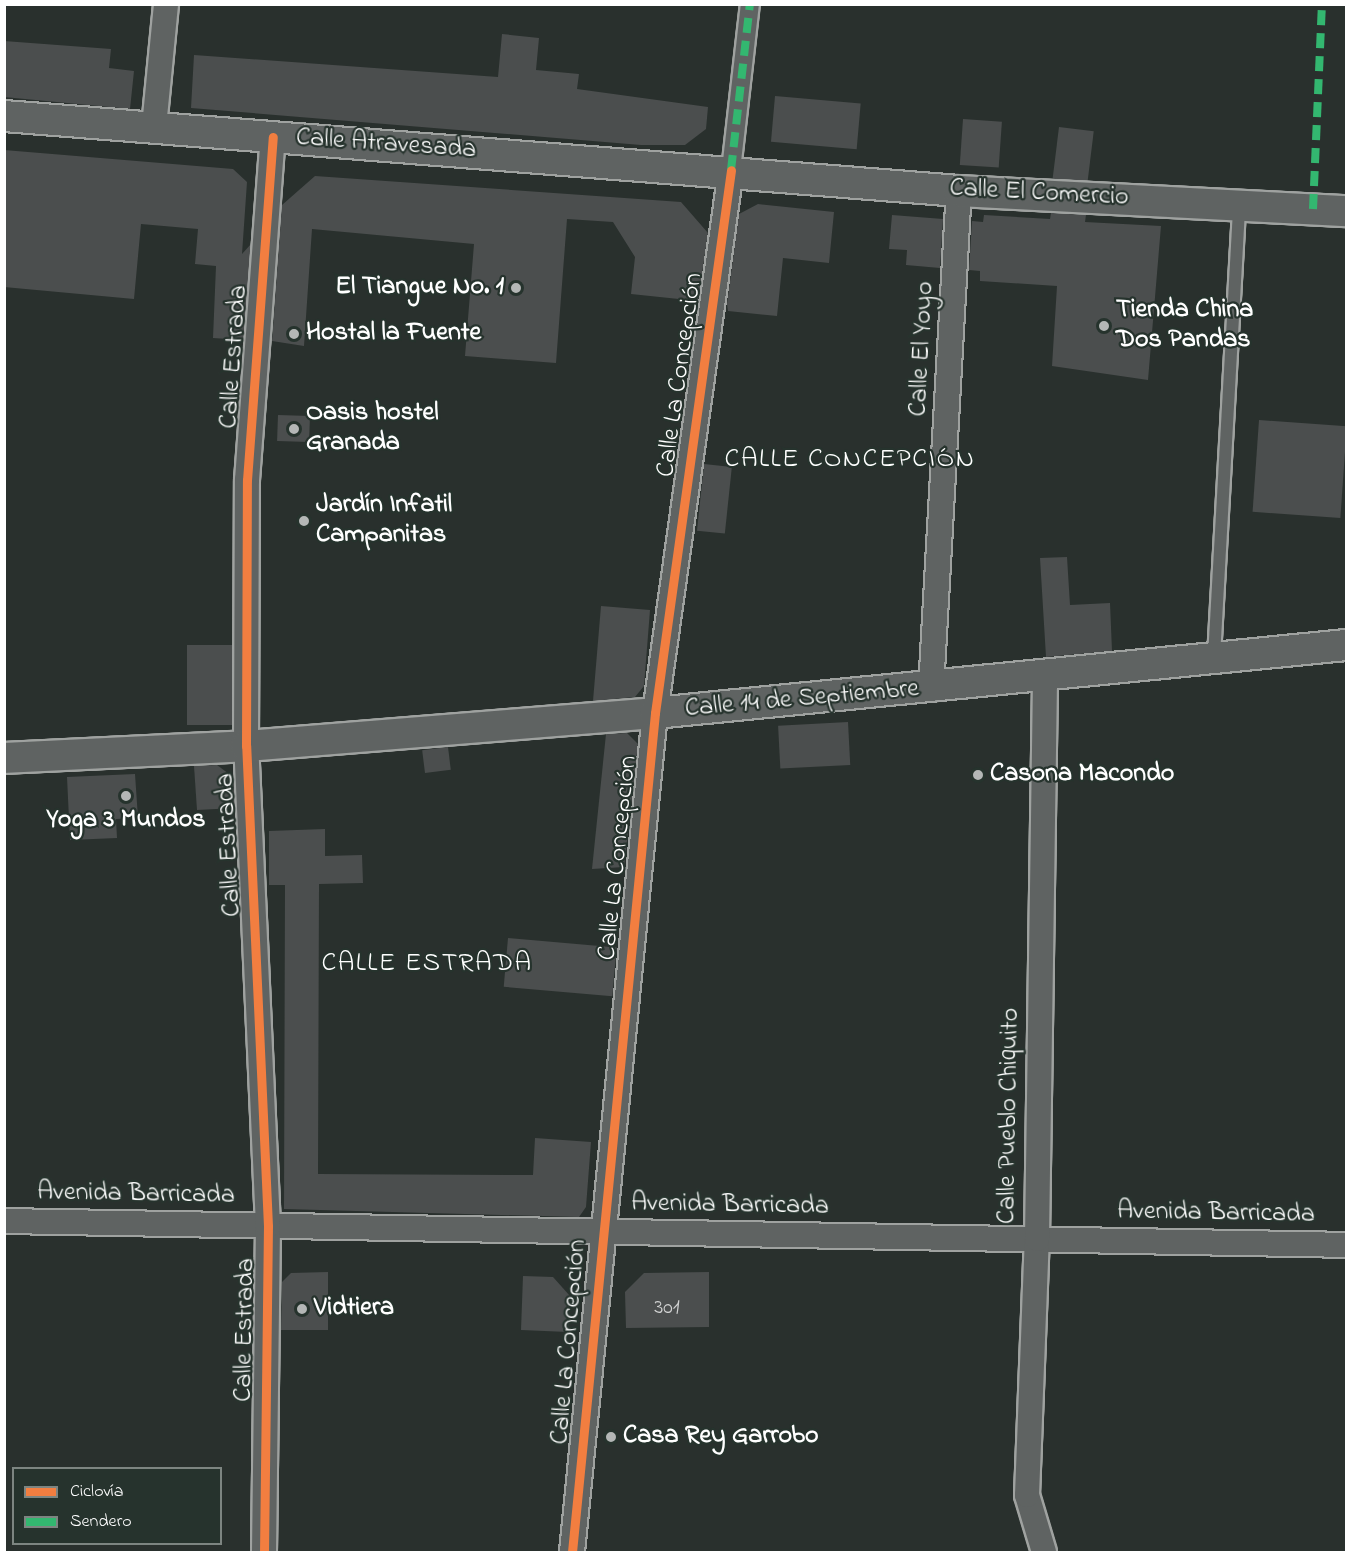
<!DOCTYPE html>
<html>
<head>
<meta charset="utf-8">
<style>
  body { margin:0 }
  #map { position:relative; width:1351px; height:1557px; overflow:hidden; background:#29302d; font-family:"Indie Flower",sans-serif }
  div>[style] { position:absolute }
  .building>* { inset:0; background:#4b4e4e; transform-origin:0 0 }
  .roads { filter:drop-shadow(2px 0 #9fa2a0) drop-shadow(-2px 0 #9fa2a0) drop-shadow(0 2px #9fa2a0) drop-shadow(0 -2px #9fa2a0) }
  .service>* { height:12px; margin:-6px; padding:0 6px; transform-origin:6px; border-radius:6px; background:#5f6362 }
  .pedestrian>* { height:18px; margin:-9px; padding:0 9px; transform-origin:9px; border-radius:9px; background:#5f6362 }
  .minor>* { height:24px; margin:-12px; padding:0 12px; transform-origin:12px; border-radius:12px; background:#5f6362 }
  .tertiary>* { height:30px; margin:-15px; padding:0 15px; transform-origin:15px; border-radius:15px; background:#5f6362 }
  .quiet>* { height:8px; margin-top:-4px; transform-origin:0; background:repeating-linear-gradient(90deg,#33b770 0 15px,transparent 0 23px) }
  .cycleway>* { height:9px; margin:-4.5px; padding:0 4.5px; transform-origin:4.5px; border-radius:4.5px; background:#f27e40 }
  .dots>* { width:16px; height:16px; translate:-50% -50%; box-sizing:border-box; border:3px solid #26332d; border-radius:50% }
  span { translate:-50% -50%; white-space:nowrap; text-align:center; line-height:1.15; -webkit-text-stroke:4.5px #26332d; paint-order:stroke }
  .number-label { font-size:22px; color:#d2d3d3 }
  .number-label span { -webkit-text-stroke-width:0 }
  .street-label { font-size:26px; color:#fff }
  .poi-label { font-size:26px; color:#fff; font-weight:700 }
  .right { translate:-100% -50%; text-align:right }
  .left { translate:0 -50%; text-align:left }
  .neighbourhood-label { font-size:27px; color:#fff; letter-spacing:1.5px }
  .frame { position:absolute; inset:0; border:6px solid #fff; pointer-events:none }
  .legend { position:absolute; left:12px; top:1467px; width:210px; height:78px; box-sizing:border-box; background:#26332d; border:2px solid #7d8581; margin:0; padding:8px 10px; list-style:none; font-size:18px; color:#fff }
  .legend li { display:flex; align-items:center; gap:12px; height:30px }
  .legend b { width:30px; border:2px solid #7d8581 }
</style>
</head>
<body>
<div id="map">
  <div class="building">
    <div style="clip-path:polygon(502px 34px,539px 38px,536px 70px,579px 74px,577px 89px,708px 107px,706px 129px,685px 145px,641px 145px,191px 108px,194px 55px,498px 77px)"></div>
    <div style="clip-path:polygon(4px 41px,111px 49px,109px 68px,134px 71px,130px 109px,4px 97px)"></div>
    <div style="left:775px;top:96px;width:86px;height:46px;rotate:5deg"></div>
    <div style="left:963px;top:119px;width:39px;height:46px;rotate:4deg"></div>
    <div style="left:1059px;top:127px;width:35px;height:52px;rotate:7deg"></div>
    <div style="clip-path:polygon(4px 150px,233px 169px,247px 182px,242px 254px,251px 244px,243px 340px,213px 338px,216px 266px,195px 264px,198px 229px,141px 224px,134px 299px,4px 287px)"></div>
    <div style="clip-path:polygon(315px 176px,681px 202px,708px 233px,698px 301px,631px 294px,635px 257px,613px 222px,567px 219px,556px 363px,465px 356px,474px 244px,312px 229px,304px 346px,272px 341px,282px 205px)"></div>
    <div style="clip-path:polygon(758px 204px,834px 212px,829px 263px,783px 258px,777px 316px,728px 311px,727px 304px,739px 214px)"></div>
    <div style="clip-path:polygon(1051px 213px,1086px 215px,1085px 222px,1161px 226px,1148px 380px,1052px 366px,1057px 286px,980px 281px,980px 271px,969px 270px,972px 221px,983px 222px,984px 215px,1050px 219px)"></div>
    <div style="clip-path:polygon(892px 215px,943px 219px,940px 268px,906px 265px,907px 250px,889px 249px)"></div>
    <div style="left:278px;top:415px;width:32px;height:26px;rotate:2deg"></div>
    <div style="left:1259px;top:420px;width:88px;height:92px;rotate:4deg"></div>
    <div style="left:704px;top:464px;width:28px;height:67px;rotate:6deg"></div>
    <div style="clip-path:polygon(1067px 557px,1070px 605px,1110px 603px,1112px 651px,1046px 657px,1040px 558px)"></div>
    <div style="clip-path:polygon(601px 606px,650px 610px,644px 686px,635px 697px,593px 701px)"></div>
    <div style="left:232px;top:645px;width:80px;height:45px;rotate:90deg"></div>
    <div style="left:848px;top:722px;width:43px;height:70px;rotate:87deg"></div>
    <div style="clip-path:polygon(627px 733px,638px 744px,624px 867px,592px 869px,606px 734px)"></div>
    <div style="left:448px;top:747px;width:23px;height:26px;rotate:83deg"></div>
    <div style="clip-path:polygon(217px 765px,233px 777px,235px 808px,197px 810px,194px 766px)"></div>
    <div style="clip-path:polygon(135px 774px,138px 818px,116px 819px,117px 838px,70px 840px,67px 777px)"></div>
    <div style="clip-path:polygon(325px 829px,325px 856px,362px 855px,363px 883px,319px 884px,318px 1174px,533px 1175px,535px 1138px,591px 1142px,586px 1207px,579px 1217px,284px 1209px,285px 885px,269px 885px,269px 831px)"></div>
    <div style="left:508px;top:938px;width:109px;height:49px;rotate:5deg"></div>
    <div style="clip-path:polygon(328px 1272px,328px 1330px,281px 1330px,282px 1282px,291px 1273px)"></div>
    <div style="clip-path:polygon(709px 1272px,709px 1327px,626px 1328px,625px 1292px,644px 1273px)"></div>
    <div style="clip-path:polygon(523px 1276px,553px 1277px,570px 1296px,568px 1332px,521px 1330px)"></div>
  </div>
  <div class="roads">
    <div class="service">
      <div style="left:1214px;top:657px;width:452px;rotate:-86.8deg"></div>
    </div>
    <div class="pedestrian">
      <div style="left:731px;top:170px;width:167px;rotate:-83.5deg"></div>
    </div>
    <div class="minor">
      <div style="left:154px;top:127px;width:124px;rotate:-84.4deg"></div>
      <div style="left:931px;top:689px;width:499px;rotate:-86.8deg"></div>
      <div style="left:4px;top:1221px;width:1342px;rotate:1.02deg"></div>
      <div style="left:264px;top:1552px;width:326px;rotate:-89.3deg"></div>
      <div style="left:268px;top:1226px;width:481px;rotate:-92.6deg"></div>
      <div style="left:246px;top:746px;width:266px;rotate:-89.8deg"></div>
      <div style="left:247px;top:480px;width:344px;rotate:-85.7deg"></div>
      <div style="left:572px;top:1552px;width:843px;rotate:-84.35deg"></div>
      <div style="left:655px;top:713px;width:548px;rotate:-82.03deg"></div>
      <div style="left:1044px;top:1552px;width:59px;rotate:-106.6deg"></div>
      <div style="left:1027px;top:1495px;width:256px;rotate:-87.8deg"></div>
      <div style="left:1037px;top:1239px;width:561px;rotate:-89.18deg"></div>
    </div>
    <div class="tertiary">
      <div style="left:4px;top:116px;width:958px;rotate:4.49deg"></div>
      <div style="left:959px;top:191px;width:388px;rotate:3deg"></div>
      <div style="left:4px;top:758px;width:242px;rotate:-2.8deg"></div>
      <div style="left:246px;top:746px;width:410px;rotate:-4.6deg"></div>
      <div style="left:655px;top:713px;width:694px;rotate:-5.62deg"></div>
    </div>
  </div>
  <div class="quiet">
    <div style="left:731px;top:170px;width:167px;rotate:-83.5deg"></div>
    <div style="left:1313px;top:209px;width:205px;rotate:-87.5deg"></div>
  </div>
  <div class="cycleway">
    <div style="left:264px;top:1552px;width:326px;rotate:-89.3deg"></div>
    <div style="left:268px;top:1226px;width:481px;rotate:-92.6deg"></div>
    <div style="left:246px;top:746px;width:266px;rotate:-89.8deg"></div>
    <div style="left:247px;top:480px;width:344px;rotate:-85.7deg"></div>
    <div style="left:572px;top:1552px;width:843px;rotate:-84.35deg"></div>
    <div style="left:655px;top:713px;width:548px;rotate:-82.03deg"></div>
  </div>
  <div class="dots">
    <div style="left:516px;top:288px;background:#b4b7b6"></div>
    <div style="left:1104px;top:326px;background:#b4b7b6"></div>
    <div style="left:294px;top:334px;background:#b4b7b6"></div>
    <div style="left:294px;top:429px;background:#b4b7b6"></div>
    <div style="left:304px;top:521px;background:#b4b7b6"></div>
    <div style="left:978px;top:775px;background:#b4b7b6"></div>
    <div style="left:126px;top:796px;background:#b4b7b6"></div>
    <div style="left:302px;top:1309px;background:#b4b7b6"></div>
    <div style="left:611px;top:1437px;background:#b4b7b6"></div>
  </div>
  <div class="number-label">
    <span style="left:667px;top:1309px">301</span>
  </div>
  <div class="street-label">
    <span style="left:386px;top:145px;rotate:4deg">Calle Atravesada</span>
    <span style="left:1039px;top:194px;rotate:3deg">Calle El Comercio</span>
    <span style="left:923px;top:349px;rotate:-87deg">Calle El Yoyo</span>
    <span style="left:235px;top:357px;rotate:-86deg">Calle Estrada</span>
    <span style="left:681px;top:375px;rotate:-82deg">Calle La Concepción</span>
    <span style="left:802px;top:700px;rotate:-5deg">Calle 14 de Septiembre</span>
    <span style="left:230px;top:845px;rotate:-93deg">Calle Estrada</span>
    <span style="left:619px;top:858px;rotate:-84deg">Calle La Concepción</span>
    <span style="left:1010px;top:1116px;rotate:-89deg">Calle Pueblo Chiquito</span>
    <span style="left:136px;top:1195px;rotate:1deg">Avenida Barricada</span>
    <span style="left:730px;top:1206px;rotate:1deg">Avenida Barricada</span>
    <span style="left:1216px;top:1214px;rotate:1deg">Avenida Barricada</span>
    <span style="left:246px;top:1330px;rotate:-89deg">Calle Estrada</span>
    <span style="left:570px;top:1342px;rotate:-85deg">Calle La Concepción</span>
  </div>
  <div class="poi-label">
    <span class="right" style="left:504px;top:288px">El Tiangue No. 1</span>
    <span class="left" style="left:1116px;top:326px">Tienda China<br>Dos Pandas</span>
    <span class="left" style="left:306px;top:334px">Hostal la Fuente</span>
    <span class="left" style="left:306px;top:429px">Oasis hostel<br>Granada</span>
    <span class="left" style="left:316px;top:521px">Jardín Infatil<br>Campanitas</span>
    <span class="left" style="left:990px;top:775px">Casona Macondo</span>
    <span style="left:126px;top:821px">Yoga 3 Mundos</span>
    <span class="left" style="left:314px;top:1309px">Vidtiera</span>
    <span class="left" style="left:623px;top:1437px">Casa Rey Garrobo</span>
  </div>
  <div class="neighbourhood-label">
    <span style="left:850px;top:460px">CALLE CONCEPCIÓN</span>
    <span style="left:427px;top:964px">CALLE ESTRADA</span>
  </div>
  <div class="frame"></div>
  <ul class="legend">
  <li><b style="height:8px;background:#f27e40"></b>Ciclovía</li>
  <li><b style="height:8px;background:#33b770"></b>Sendero</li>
  </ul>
</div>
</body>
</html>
